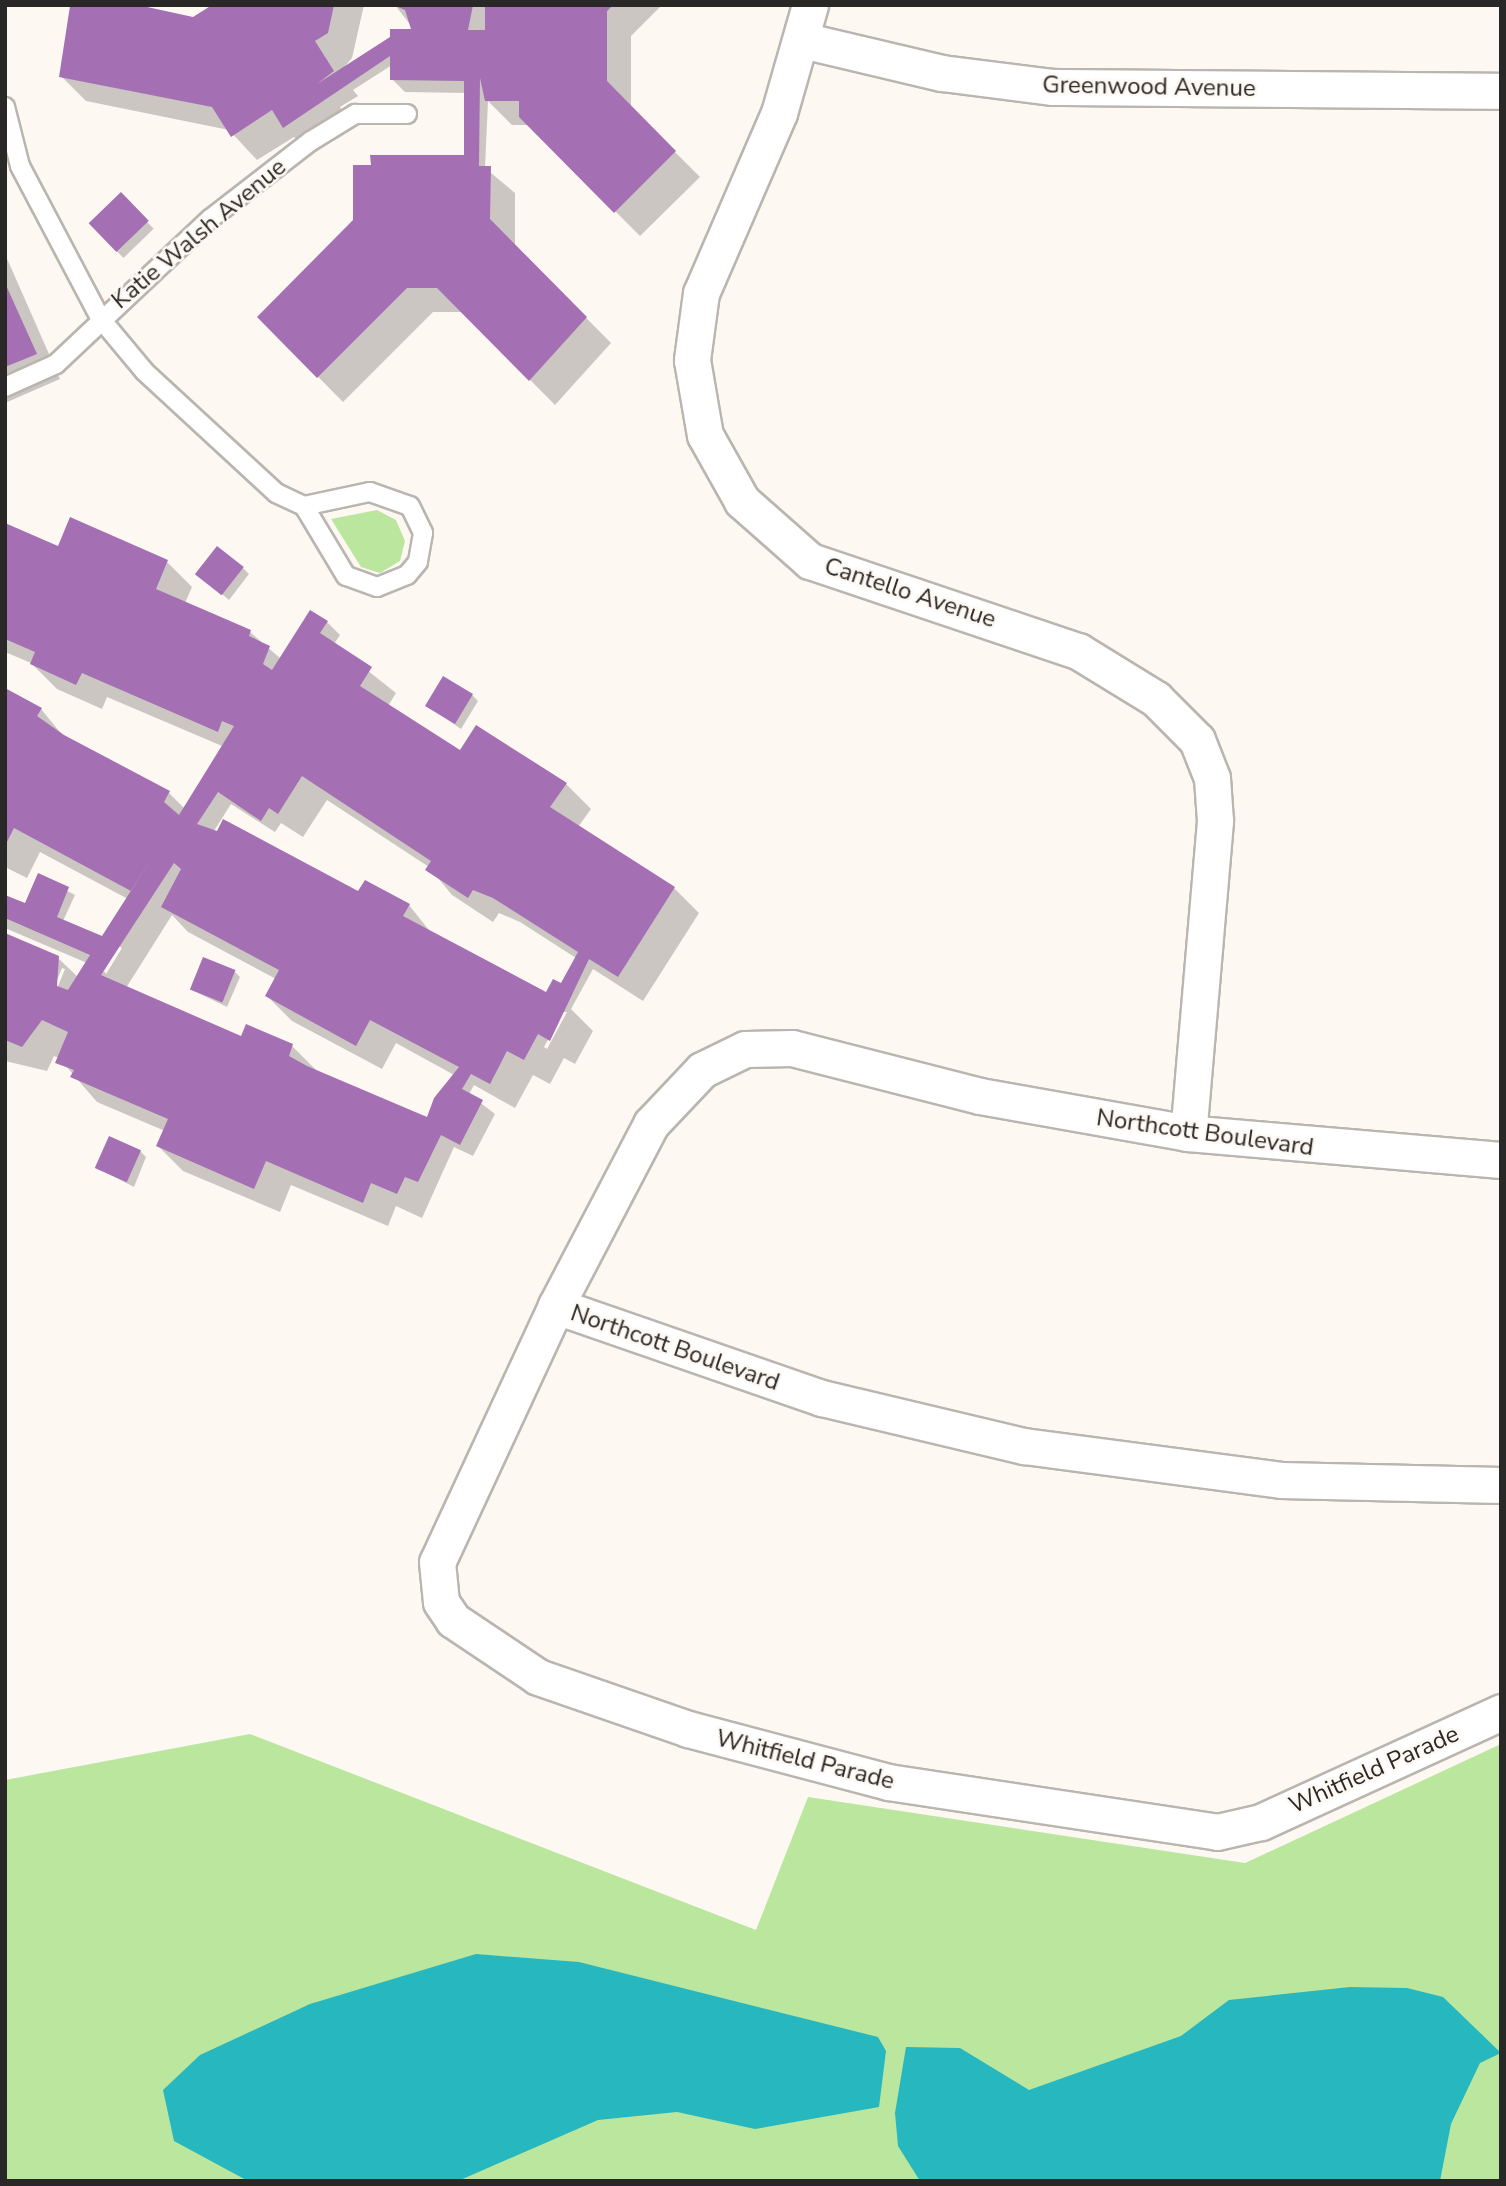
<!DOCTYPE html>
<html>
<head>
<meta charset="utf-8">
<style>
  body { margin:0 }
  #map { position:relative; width:1506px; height:2186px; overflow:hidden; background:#fef8f3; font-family:"Nunito Sans",sans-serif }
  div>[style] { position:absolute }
  .green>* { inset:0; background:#bbe69e }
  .water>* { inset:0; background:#27b7bf }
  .shadow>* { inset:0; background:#0003; transform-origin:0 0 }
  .building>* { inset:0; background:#a470b3; transform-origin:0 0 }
  .roads { filter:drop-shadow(2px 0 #bbb5b0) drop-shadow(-2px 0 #bbb5b0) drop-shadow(0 2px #bbb5b0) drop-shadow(0 -2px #bbb5b0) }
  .lane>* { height:18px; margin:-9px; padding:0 9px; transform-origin:9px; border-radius:9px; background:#fff }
  .street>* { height:35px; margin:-17.5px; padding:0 17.5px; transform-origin:17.5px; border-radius:17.5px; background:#fff }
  span { translate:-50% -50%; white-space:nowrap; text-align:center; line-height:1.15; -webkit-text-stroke:5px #fef8f3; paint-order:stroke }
  .street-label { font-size:24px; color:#2a2826 }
  .frame { position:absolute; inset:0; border:7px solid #2a2826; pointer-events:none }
</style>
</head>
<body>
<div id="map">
  <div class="green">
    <div style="clip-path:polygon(377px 510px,396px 520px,405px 541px,400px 561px,380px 573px,361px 567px,331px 519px)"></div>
    <div style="clip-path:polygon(250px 1734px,756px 1930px,808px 1797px,1245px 1863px,1501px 1744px,1501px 2181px,5px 2181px,5px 1780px)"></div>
  </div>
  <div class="water">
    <div style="clip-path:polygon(476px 1954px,579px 1962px,878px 2037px,886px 2051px,879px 2107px,755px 2129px,677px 2112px,598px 2120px,458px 2181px,248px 2181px,174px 2141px,163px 2090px,200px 2055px,310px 2004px)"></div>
    <div style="clip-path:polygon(1350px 1987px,1407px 1988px,1443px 1997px,1501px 2053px,1480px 2063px,1451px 2124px,1440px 2181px,920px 2181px,898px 2146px,895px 2113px,906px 2047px,960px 2048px,1029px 2090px,1181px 2036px,1229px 2000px)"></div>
  </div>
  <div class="shadow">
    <div style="clip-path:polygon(76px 5px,129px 5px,193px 19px,214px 5px,364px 5px,352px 58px,341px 71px,415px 31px,395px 5px,662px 5px,631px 36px,631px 108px,700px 177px,640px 236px,529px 125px,512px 125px,488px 101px,485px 168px,515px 193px,515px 246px,611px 343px,555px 405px,463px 312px,433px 312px,343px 402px,259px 317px,466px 157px,468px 93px,405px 92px,392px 79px,392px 65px,353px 90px,358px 96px,340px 107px,351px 125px,309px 152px,294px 137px,257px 160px,229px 130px,86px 101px,61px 76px)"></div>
    <div style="left:121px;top:195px;width:47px;height:42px;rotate:46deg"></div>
    <div style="clip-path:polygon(5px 254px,60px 379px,5px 403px)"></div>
    <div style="clip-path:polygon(evenodd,71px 519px,167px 562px,192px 587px,185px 603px,250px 632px,281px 659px,327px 622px,340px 635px,334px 644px,396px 693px,388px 706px,461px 752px,566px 784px,591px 809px,578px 827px,674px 888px,699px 913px,643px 1001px,593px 969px,571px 1009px,593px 1031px,575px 1064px,564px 1058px,550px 1084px,533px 1075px,515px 1108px,474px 1085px,469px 1094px,495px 1114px,473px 1156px,454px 1147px,422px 1218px,396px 1206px,388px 1226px,291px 1185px,280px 1212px,183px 1171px,158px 1146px,165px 1131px,97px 1102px,59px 1058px,54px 1056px,47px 1071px,5px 1061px,5px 935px,58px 958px,78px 977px,87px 963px,5px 928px,5px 896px,26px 905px,39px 876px,75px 895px,63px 921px,103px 939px,128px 899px,40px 852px,27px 878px,5px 867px,5px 690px,41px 709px,64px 737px,169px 793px,185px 809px,222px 746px,107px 697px,102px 709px,57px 689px,31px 663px,5px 652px,5px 525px,59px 548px,71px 519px,327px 800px,429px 867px,452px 895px,493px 922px,499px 913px,520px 922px,576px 958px,562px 985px,547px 995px,432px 934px,409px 905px,359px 894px,214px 831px,231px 804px,275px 832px,281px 823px,303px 837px,327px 800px,71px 519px,172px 915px,188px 932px,276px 979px,267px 996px,292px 1021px,382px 1069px,396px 1043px,456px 1076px,428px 1119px,317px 1071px,292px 1046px,242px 1038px,126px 988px,172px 915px,71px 519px,119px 946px,122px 948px,106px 974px,104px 971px,119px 946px,71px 519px,62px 968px,65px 969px,53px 998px,50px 997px,62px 968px,71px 519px,563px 1012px,567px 1012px,547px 1049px,544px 1047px,563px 1012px)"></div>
    <div style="clip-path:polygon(243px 568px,249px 574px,229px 600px,204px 579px)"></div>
    <div style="clip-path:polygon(472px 695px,478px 701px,461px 729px,427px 706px)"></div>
    <div style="clip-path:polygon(234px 971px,240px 977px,227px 1007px,192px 990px)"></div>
    <div style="clip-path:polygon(140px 1151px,146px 1157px,134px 1187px,97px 1168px)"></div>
  </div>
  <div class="building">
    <div style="clip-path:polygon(138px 5px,193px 17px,212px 5px,334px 5px,328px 33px,315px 41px,334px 71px,317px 84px,390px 37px,390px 29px,411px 29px,405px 10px,393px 5px,473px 5px,468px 30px,485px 30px,485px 5px,613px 5px,607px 11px,607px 81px,676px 151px,614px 213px,519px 117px,519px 101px,485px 101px,480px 78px,479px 166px,491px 166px,490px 219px,587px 317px,529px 381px,437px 288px,407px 288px,317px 378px,257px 317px,353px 220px,353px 165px,371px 165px,370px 155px,464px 155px,464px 81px,390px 80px,390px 56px,283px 128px,272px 110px,231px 137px,212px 107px,59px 77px,70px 6px)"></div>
    <div style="left:121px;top:192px;width:40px;height:45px;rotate:46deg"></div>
    <div style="clip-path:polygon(5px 283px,37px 354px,5px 367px)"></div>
    <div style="clip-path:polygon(evenodd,70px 517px,168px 560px,156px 589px,251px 630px,249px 636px,270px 646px,263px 664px,272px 670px,310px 610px,328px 621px,320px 633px,372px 667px,360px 686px,460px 750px,476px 725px,567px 783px,550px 807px,675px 887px,618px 977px,589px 959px,550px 1041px,538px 1034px,524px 1060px,507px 1051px,490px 1084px,471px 1074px,462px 1089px,483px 1100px,460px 1145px,441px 1135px,418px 1182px,405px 1177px,397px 1194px,371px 1183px,363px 1203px,266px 1161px,254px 1189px,156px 1146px,168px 1119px,70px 1077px,74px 1070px,55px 1063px,68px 1032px,42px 1020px,22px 1047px,5px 1040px,5px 933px,59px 956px,57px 986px,68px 990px,90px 955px,5px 918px,5px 895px,25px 903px,38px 873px,69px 887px,57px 917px,102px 936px,155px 853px,131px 891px,14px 828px,5px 846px,5px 688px,42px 708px,37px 716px,64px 735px,170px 791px,164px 802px,179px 815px,234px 726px,222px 721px,218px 732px,82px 673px,76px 685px,30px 664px,35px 652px,5px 639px,5px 523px,58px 546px,70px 517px,302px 776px,431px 861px,425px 870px,468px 898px,473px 890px,493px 898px,578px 952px,561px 983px,553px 979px,546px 992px,403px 916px,410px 904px,365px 880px,358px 891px,223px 819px,217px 831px,197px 824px,218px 792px,261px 821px,269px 808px,278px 814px,302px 776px,70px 517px,174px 863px,181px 869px,161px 907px,279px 970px,265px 996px,356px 1046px,370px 1020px,459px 1067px,434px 1098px,427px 1117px,307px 1066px,289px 1056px,293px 1044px,246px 1024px,241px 1036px,101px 975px,174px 863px)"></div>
    <div style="left:217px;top:546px;width:34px;height:36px;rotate:38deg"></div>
    <div style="left:443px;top:676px;width:35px;height:35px;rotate:31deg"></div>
    <div style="left:203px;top:957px;width:35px;height:35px;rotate:22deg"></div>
    <div style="left:109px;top:1136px;width:35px;height:35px;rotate:24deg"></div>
  </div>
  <div class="roads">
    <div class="lane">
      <div style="left:5px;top:107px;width:61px;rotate:75.7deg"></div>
      <div style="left:20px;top:166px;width:172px;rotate:62.2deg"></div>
      <div style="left:100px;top:318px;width:70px;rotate:50.2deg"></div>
      <div style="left:145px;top:372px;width:178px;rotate:42.7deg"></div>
      <div style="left:276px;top:493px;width:31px;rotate:25deg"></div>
      <div style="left:5px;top:387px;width:56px;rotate:-24.3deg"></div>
      <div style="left:56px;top:364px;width:212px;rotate:-43.3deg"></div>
      <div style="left:210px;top:219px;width:128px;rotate:-37.7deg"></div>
      <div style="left:311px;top:141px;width:52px;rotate:-31.5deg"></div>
      <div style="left:355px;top:114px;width:52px"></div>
      <div style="left:370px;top:492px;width:42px;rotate:19.3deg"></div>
      <div style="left:410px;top:506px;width:30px;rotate:64deg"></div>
      <div style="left:423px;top:533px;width:29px;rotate:100deg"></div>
      <div style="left:418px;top:562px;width:17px;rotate:130deg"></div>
      <div style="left:407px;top:575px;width:32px;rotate:158deg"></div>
      <div style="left:377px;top:587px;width:33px;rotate:-160deg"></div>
      <div style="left:346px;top:576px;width:82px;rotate:-121deg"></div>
      <div style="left:304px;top:506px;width:67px;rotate:-12deg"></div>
    </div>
    <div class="street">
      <div style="left:810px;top:5px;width:112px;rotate:106deg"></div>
      <div style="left:779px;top:113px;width:196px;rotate:113.4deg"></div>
      <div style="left:701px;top:293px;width:68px;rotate:97.7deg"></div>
      <div style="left:692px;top:360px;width:76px;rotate:80.2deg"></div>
      <div style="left:705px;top:435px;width:76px;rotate:60.7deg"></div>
      <div style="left:742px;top:501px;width:91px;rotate:41.4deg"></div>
      <div style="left:810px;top:561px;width:283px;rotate:18.6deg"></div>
      <div style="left:1078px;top:651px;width:92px;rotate:31.6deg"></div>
      <div style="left:1156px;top:699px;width:58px;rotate:45deg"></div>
      <div style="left:1197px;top:740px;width:41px;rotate:68.5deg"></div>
      <div style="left:1212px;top:778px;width:43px;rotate:86deg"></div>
      <div style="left:1215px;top:821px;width:313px;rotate:94.9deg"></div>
      <div style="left:802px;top:40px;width:144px;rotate:13.3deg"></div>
      <div style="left:942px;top:73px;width:112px;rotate:7.2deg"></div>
      <div style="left:1053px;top:87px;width:448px;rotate:0.5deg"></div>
      <div style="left:1501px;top:1160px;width:314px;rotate:-175.1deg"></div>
      <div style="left:1188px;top:1133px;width:211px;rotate:-169.9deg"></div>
      <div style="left:980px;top:1096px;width:194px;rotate:-165.7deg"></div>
      <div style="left:792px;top:1048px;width:47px;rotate:178.8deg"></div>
      <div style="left:745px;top:1049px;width:48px;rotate:154deg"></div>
      <div style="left:702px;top:1070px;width:74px;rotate:133.4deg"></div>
      <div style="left:651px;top:1124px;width:205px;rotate:117.6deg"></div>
      <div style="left:556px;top:1306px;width:281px;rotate:19.1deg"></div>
      <div style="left:822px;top:1398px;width:208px;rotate:13.4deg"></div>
      <div style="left:1024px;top:1446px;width:259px;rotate:7.5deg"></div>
      <div style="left:1281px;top:1480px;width:220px;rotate:1.3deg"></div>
      <div style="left:556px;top:1306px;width:282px;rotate:114.9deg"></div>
      <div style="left:437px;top:1562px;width:40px;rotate:84.3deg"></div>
      <div style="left:441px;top:1602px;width:22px;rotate:56deg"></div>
      <div style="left:453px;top:1620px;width:102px;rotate:33.8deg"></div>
      <div style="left:538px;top:1677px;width:159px;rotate:19.1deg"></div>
      <div style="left:688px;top:1729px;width:207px;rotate:14.8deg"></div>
      <div style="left:888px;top:1782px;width:333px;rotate:8.6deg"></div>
      <div style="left:1217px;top:1832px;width:45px;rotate:-12.8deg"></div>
      <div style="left:1261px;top:1822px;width:264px;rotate:-24.6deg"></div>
    </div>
  </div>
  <div class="street-label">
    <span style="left:1149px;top:87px;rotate:1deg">Greenwood Avenue</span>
    <span style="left:199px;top:234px;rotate:-40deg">Katie Walsh Avenue</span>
    <span style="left:910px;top:593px;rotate:18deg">Cantello Avenue</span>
    <span style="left:1205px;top:1133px;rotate:8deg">Northcott Boulevard</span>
    <span style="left:675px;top:1348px;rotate:19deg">Northcott Boulevard</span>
    <span style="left:805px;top:1760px;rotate:14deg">Whitfield Parade</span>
    <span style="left:1374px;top:1770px;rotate:-24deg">Whitfield Parade</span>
  </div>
  <div class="frame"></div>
</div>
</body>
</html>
